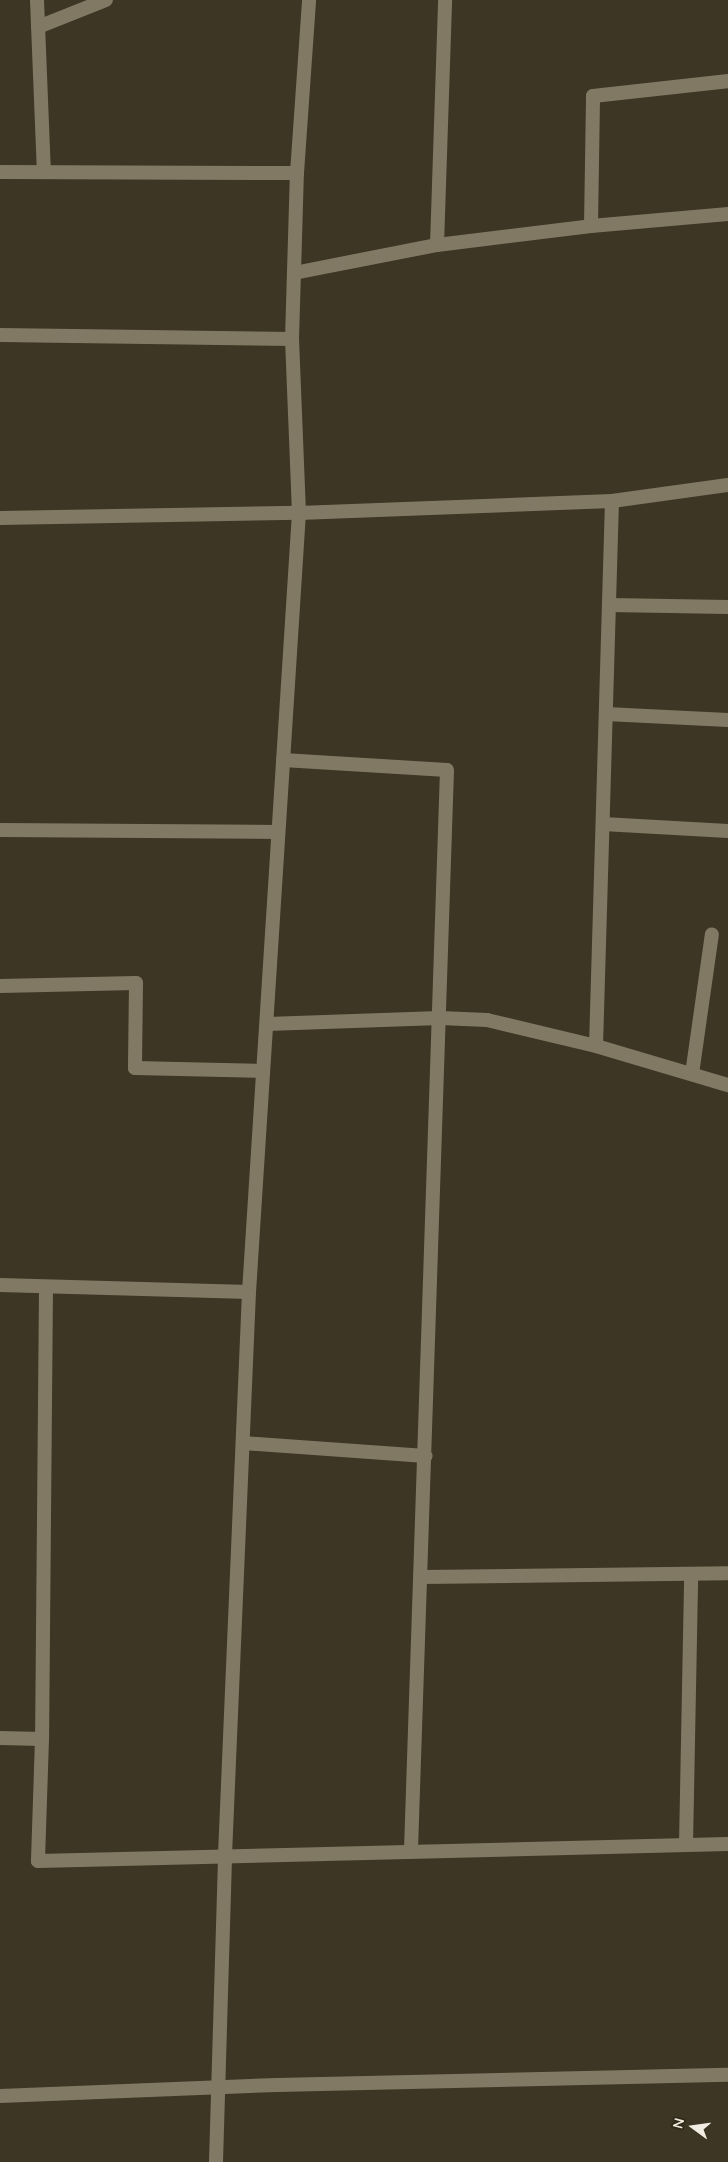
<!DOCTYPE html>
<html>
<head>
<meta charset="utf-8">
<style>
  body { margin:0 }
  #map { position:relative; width:728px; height:2162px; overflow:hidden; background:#3d3624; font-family:Quicksand,sans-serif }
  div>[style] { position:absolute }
  .service>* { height:14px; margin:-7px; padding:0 7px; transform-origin:7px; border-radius:7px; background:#827965 }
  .minor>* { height:14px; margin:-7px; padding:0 7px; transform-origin:7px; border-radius:7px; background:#827965 }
  .tertiary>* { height:14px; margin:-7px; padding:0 7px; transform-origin:7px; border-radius:7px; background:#827965 }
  span { translate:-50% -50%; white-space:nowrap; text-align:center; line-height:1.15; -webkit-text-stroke:4.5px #332b1a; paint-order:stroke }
  .north { position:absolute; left:668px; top:2102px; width:50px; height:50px; -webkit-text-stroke:4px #332b1a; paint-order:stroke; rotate:284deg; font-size:14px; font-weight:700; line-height:20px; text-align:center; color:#f2ede2 }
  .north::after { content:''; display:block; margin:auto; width:18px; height:22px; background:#f2ede2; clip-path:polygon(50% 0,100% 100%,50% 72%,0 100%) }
</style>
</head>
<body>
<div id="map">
  <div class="service">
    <div style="left:692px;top:1074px;width:141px;rotate:-81.9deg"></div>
  </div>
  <div class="minor">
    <div style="left:37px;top:0;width:171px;rotate:87.7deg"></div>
    <div style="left:38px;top:27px;width:73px;rotate:-21.7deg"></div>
    <div style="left:0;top:172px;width:297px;rotate:0.2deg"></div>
    <div style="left:591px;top:226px;width:130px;rotate:-89.1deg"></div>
    <div style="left:593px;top:96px;width:136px;rotate:-6.3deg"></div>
    <div style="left:437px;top:245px;width:245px;rotate:-88.1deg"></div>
    <div style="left:294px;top:273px;width:146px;rotate:-11.1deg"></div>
    <div style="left:437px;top:245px;width:155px;rotate:-7deg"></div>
    <div style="left:591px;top:226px;width:138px;rotate:-5deg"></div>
    <div style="left:0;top:335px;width:292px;rotate:0.8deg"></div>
    <div style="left:0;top:518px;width:299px;rotate:-1deg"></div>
    <div style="left:299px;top:513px;width:313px;rotate:-2.2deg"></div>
    <div style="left:612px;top:501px;width:117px;rotate:-7.9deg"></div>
    <div style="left:609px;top:605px;width:119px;rotate:1deg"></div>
    <div style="left:606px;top:714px;width:122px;rotate:2.8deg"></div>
    <div style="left:283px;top:760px;width:164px;rotate:3.5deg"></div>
    <div style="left:447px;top:770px;width:1082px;rotate:91.91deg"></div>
    <div style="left:603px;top:824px;width:125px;rotate:3.2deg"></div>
    <div style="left:0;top:830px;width:278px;rotate:0.4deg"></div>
    <div style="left:0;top:986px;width:136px;rotate:-1.3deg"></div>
    <div style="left:136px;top:983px;width:85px;rotate:90.7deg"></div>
    <div style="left:135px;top:1068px;width:128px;rotate:1.3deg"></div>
    <div style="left:267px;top:1024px;width:173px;rotate:-2deg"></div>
    <div style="left:440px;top:1018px;width:47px;rotate:2.4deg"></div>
    <div style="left:487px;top:1020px;width:112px;rotate:13.4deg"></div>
    <div style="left:596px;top:1046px;width:138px;rotate:16.5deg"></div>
    <div style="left:596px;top:1046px;width:545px;rotate:-88.32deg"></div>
    <div style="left:0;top:1285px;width:249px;rotate:1.6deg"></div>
    <div style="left:46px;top:1288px;width:451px;rotate:90.5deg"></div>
    <div style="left:42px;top:1739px;width:122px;rotate:91.9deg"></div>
    <div style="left:38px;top:1861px;width:690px;rotate:-1.41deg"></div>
    <div style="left:243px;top:1443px;width:183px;rotate:4.1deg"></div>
    <div style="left:421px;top:1577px;width:307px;rotate:-0.7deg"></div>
    <div style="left:0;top:1738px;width:42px;rotate:1.4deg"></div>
    <div style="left:686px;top:1845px;width:271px;rotate:-88.9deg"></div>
    <div style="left:216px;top:2162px;width:307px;rotate:-88.3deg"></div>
    <div style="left:225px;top:1855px;width:564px;rotate:-87.56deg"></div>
    <div style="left:249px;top:1292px;width:781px;rotate:-86.33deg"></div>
    <div style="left:299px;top:513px;width:174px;rotate:-92.3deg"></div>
    <div style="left:292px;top:339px;width:166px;rotate:-88.3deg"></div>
    <div style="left:297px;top:173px;width:173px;rotate:-86deg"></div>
  </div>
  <div class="tertiary">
    <div style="left:0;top:2096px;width:277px;rotate:-2.3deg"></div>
    <div style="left:277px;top:2085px;width:451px;rotate:-1.3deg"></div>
  </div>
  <div class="north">N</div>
</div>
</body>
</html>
